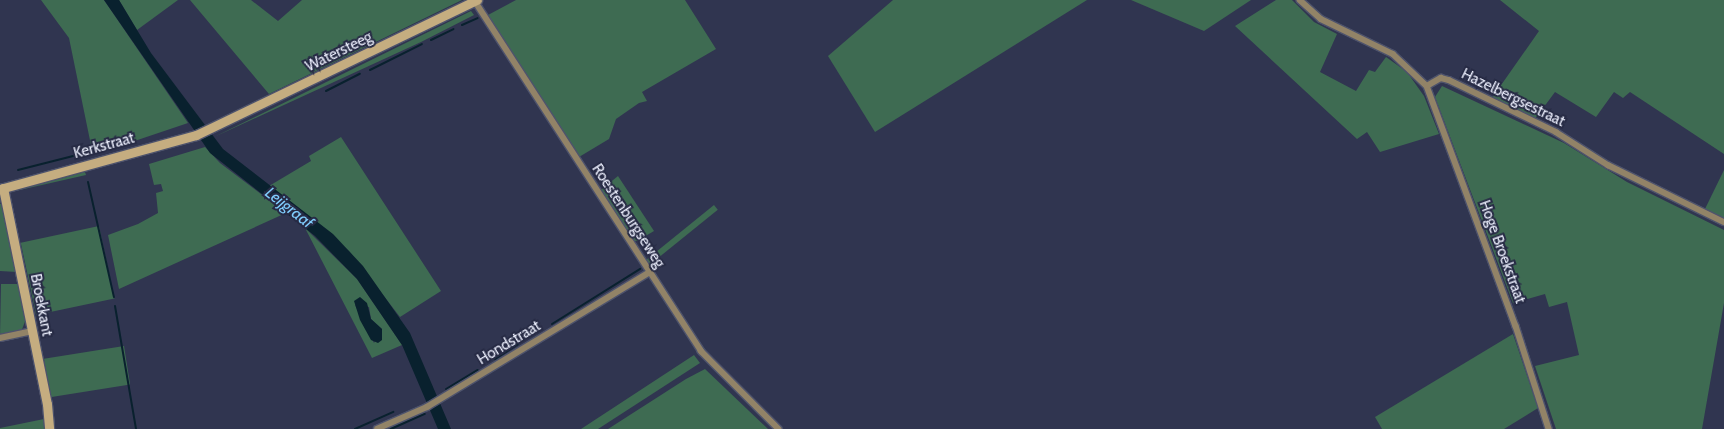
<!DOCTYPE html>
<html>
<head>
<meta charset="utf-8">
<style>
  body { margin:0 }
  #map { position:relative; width:1724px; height:429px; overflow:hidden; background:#303550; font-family:Cabin,sans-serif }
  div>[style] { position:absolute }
  .green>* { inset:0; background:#3e6b52; transform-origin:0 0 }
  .water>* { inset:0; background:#09212e }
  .stream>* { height:2px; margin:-1px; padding:0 1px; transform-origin:1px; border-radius:1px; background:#09212e }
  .roads { filter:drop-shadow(1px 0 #4e536c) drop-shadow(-1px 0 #4e536c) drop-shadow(0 1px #4e536c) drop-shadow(0 -1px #4e536c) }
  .street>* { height:5.5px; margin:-2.75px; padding:0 2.75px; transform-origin:2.75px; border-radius:2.75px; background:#928367 }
  .secondary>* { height:9px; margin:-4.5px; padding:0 4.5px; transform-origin:4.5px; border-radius:4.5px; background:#c5ad80 }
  span { translate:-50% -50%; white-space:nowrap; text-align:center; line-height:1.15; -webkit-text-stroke:4px #272b45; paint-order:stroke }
  .street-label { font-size:15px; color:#edf0fe }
  .water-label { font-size:16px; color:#80cdfd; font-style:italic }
</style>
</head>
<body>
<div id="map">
  <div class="green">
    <div style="clip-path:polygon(41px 0,104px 0,188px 123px,93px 155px,69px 38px)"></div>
    <div style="clip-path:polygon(119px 0,178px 0,137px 30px)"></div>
    <div style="clip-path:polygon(190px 0,251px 0,278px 21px,302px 0,462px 0,269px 94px)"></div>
    <div style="clip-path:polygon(516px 0,685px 0,716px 49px,642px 92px,647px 101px,639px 103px,616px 119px,609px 139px,579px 157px,488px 15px)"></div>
    <div style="clip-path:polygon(893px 0,1087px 0,875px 132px,828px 56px)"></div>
    <div style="clip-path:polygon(1131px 0,1251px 0,1204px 31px)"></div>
    <div style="clip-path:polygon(1276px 0,1292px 0,1314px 22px,1337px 34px,1320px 72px,1356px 91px,1369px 70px,1375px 72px,1386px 57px,1407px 72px,1424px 96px,1439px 134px,1380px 152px,1367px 132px,1357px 139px,1235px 26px)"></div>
    <div style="clip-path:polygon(1500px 0,1724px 0,1724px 154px,1630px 92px,1623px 98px,1614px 92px,1596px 117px,1555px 92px,1535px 119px,1492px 98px,1539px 31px)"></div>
    <div style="clip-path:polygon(471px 11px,474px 15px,421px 42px,214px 137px)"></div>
    <div style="clip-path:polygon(1442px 86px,1564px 143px,1627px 182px,1724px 230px,1724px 303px,1702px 429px,1556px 429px,1535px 366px,1579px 355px,1567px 302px,1549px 307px,1545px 294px,1513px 303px,1435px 97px)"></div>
    <div style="clip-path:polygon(341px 137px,441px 291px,400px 317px,349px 251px,269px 186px,311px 161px,309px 156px)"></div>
    <div style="clip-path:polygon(205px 147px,220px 163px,286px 213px,119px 289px,108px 235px,138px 224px,158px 213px,156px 193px,163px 191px,161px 184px,154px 185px,149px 164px)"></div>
    <div style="clip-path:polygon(1724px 170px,1724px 219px,1705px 209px)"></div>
    <div style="clip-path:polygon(85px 172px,86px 175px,11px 192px)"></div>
    <div style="clip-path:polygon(618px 176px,654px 231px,637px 241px,634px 241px,601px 190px)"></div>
    <div style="clip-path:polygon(0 204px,3px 204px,17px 272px,0 271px)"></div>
    <div style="left:714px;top:205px;width:6px;height:87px;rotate:51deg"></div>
    <div style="left:99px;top:226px;width:74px;height:80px;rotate:78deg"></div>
    <div style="clip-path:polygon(evenodd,305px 228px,357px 279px,402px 345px,372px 358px,305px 228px,355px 305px,369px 307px,371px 319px,382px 329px,374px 343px,355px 305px)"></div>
    <div style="clip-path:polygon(1px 284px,19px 284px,26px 319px,21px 332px,0 337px)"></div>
    <div style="clip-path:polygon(1513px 334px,1538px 408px,1504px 429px,1382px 429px,1375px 417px)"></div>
    <div style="left:124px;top:346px;width:39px;height:81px;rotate:81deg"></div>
    <div style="clip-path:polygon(694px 355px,700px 363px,598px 429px,581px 429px)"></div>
    <div style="clip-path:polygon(705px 369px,768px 429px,608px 429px,686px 379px)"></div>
    <div style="clip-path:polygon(44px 419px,44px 429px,0 429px,0 428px)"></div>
  </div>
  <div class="water">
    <div style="clip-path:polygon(104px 0,119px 0,151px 53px,223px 149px,333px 234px,363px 266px,410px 333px,451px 429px,438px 429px,402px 345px,357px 279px,315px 236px,210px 153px)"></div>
    <div style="clip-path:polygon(360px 297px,367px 303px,371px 319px,382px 329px,382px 340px,378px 343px,371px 340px,360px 320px,354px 301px)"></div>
  </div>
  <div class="stream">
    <div style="left:462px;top:25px;width:17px;rotate:-24deg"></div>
    <div style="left:431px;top:40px;width:25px;rotate:-26deg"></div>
    <div style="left:370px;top:70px;width:58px;rotate:-26.6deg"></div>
    <div style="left:326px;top:91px;width:38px;rotate:-27deg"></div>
    <div style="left:18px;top:170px;width:65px;rotate:-14.3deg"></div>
    <div style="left:88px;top:182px;width:118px;rotate:77.3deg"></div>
    <div style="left:115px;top:306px;width:125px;rotate:80.3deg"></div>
    <div style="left:552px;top:324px;width:104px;rotate:-32deg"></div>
    <div style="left:495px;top:359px;width:27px;rotate:-33deg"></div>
    <div style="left:446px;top:389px;width:37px;rotate:-31deg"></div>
    <div style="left:355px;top:429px;width:42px;rotate:-24.1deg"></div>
    <div style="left:391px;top:429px;width:37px;rotate:-24deg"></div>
  </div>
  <div class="roads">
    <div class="street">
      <div style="left:1300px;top:0;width:28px;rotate:42deg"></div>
      <div style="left:1321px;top:19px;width:80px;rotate:25.9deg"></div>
      <div style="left:1393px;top:54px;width:47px;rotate:43.3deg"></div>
      <div style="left:1427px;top:86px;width:256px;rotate:69.7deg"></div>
      <div style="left:1516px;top:326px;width:108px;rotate:72.2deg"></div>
      <div style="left:475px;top:1px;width:417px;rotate:57.1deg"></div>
      <div style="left:701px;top:351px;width:110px;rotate:45deg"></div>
      <div style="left:1427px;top:86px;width:16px;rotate:-30deg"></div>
      <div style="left:1441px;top:78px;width:8px;rotate:14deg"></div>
      <div style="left:1449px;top:80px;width:119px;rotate:25.9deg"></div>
      <div style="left:1556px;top:132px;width:62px;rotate:32.4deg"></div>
      <div style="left:1608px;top:165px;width:129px;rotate:26.2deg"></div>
      <div style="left:0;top:338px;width:33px;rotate:-12deg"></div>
      <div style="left:377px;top:429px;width:55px;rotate:-23.7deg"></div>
      <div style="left:427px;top:407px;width:261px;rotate:-31.2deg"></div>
    </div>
    <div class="secondary">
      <div style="left:3px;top:188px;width:220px;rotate:78.5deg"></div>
      <div style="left:47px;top:404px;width:25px;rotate:85deg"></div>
      <div style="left:0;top:189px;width:203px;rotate:-15.4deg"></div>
      <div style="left:196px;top:135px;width:312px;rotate:-25.7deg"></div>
    </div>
  </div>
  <div class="street-label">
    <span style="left:339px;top:52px;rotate:-26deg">Watersteeg</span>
    <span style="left:1513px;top:98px;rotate:26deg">Hazelbergsestraat</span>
    <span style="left:104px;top:146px;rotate:-15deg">Kerkstraat</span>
    <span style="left:628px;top:216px;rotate:57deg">Roestenburgseweg</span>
    <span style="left:1502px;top:252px;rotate:70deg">Hoge Broekstraat</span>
    <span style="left:41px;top:305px;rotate:79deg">Broekkant</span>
    <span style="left:509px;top:343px;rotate:-31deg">Hondstraat</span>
  </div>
  <div class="water-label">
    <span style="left:289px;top:208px;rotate:38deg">Leijgraaf</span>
  </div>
</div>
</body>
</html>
